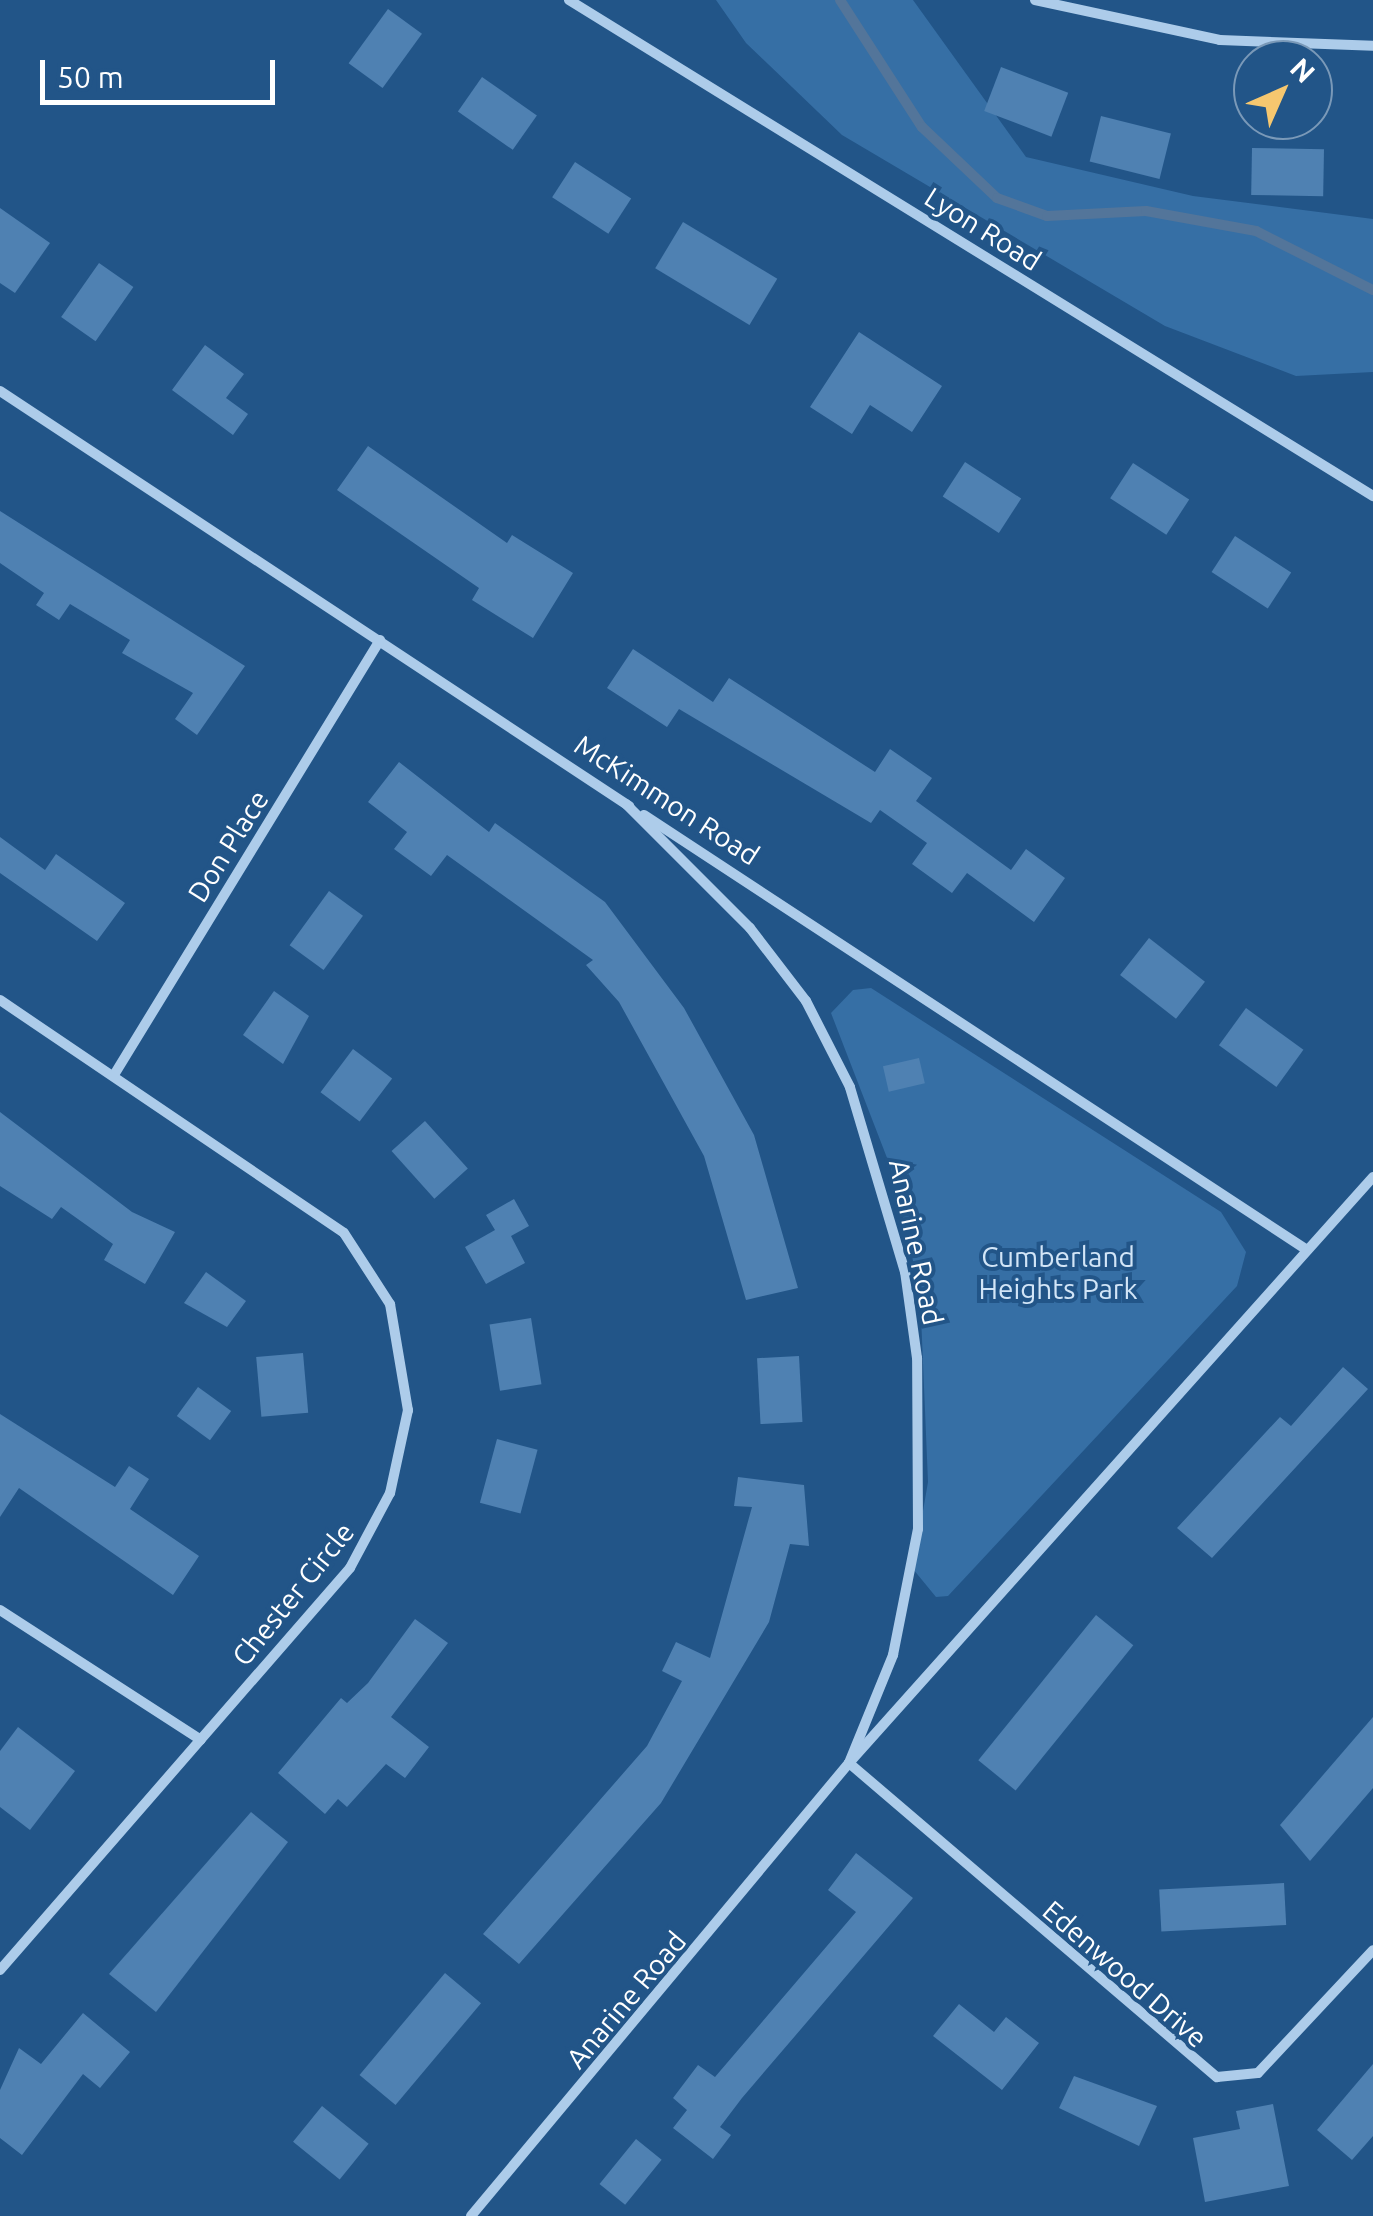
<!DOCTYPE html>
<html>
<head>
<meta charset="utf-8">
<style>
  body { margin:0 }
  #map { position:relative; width:1373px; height:2216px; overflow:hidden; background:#258; font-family:Ubuntu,sans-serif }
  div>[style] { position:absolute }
  .green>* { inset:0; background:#366fa5 }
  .stream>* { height:10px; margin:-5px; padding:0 5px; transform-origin:5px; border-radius:5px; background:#53759a }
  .building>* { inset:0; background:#4f81b2; transform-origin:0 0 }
  .minor>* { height:10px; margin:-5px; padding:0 5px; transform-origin:5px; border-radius:5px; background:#adccea }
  span { translate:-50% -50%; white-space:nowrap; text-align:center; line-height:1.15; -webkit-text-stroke:8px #258; paint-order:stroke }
  .street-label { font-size:28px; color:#fff }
  .park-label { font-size:28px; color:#d2e5f7 }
  .north { position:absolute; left:1233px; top:40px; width:100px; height:100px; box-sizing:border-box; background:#258; border:2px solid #7a99b8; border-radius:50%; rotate:45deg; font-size:28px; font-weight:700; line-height:40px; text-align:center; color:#fff }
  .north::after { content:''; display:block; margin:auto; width:35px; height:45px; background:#f6c76f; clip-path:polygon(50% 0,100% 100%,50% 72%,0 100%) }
  .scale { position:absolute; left:40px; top:60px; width:235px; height:45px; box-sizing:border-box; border:5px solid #fff; border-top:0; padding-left:12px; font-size:30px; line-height:35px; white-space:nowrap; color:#fff; -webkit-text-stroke:8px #258; paint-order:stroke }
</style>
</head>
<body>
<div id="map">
  <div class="green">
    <div style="clip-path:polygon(716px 0,913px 0,1026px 157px,1193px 196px,1373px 219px,1373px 372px,1296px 376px,1165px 326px,842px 135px,746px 43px)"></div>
    <div style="clip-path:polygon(871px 988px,1221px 1212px,1246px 1252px,1237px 1286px,948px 1596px,936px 1597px,913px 1569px,928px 1482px,920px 1292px,894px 1176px,831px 1013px,853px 990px)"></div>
  </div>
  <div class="stream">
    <div style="left:840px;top:0;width:151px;rotate:57.2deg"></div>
    <div style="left:922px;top:127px;width:103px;rotate:43.4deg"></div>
    <div style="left:997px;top:198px;width:53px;rotate:19.8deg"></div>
    <div style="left:1047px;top:216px;width:99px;rotate:-2.9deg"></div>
    <div style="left:1146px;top:211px;width:112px;rotate:10.3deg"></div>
    <div style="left:1256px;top:231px;width:131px;rotate:26.8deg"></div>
  </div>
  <div class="building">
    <div style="left:388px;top:9px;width:42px;height:67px;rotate:36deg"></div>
    <div style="left:1001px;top:67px;width:72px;height:47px;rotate:21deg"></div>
    <div style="left:482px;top:77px;width:67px;height:42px;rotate:35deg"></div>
    <div style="left:1101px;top:116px;width:72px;height:47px;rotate:14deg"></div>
    <div style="left:1252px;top:148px;width:72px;height:47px;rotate:1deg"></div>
    <div style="left:575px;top:162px;width:67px;height:42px;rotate:33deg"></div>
    <div style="clip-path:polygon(0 208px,50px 243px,15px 293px,0 283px)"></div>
    <div style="left:683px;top:222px;width:110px;height:54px;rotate:31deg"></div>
    <div style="left:99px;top:263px;width:42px;height:66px;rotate:35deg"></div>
    <div style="clip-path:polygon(859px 332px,942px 386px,912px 432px,870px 405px,852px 434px,810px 407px)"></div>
    <div style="clip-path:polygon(205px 345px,244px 374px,226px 398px,248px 414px,233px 435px,172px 390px)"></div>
    <div style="clip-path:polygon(368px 446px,507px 543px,512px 535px,573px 573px,533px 638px,472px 600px,479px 588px,337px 490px)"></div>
    <div style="left:965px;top:462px;width:67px;height:41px;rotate:33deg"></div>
    <div style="left:1133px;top:463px;width:67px;height:42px;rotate:33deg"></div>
    <div style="clip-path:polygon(0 511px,245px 666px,197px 735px,175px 719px,193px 693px,122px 653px,130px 640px,70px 604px,59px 620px,36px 605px,44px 593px,0 563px)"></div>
    <div style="left:1235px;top:536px;width:67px;height:43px;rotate:33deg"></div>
    <div style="clip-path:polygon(633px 649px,713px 702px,729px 678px,875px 772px,890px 749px,932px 778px,916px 801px,1011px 870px,1026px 849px,1065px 878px,1034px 922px,967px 873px,952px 893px,912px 864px,927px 843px,880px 810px,871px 823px,679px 709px,667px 727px,607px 688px)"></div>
    <div style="clip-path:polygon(399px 762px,489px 832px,495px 823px,605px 902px,684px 1008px,754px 1135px,798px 1288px,746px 1300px,704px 1156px,619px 1002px,586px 965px,593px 960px,447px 855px,431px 876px,394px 849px,407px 832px,368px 802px)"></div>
    <div style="clip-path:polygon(0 837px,45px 870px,56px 854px,125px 903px,97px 941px,0 873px)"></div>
    <div style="left:329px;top:891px;width:42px;height:67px;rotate:36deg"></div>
    <div style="left:1149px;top:938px;width:71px;height:47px;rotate:38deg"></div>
    <div style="clip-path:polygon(274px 991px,309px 1016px,283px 1064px,243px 1035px)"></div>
    <div style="left:1246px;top:1008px;width:71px;height:46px;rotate:36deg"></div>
    <div style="left:353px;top:1049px;width:49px;height:54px;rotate:37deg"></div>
    <div style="left:919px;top:1058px;width:26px;height:37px;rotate:77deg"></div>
    <div style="clip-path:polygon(0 1112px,132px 1212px,175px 1232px,145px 1284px,104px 1260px,113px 1244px,61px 1207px,52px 1219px,0 1186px)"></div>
    <div style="left:425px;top:1121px;width:64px;height:45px;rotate:48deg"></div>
    <div style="clip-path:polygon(514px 1199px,529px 1226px,511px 1236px,525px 1263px,486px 1284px,465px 1247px,495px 1230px,486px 1215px)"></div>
    <div style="clip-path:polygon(206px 1272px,246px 1301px,227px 1327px,184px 1303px)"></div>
    <div style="left:531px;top:1318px;width:67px;height:42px;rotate:81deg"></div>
    <div style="left:303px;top:1353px;width:60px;height:47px;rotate:85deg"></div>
    <div style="left:799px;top:1356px;width:66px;height:42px;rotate:87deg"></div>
    <div style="clip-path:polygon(1343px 1367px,1368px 1389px,1212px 1558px,1177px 1528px,1280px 1417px,1291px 1426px)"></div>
    <div style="left:198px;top:1387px;width:41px;height:36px;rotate:36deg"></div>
    <div style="clip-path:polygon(0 1414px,115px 1487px,129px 1466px,149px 1479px,130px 1509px,199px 1556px,173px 1595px,19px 1488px,0 1517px)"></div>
    <div style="left:497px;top:1439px;width:42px;height:66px;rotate:15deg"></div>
    <div style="clip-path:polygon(738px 1477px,804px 1485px,809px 1546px,790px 1544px,769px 1622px,661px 1803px,519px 1964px,483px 1934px,647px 1746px,682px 1681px,662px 1671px,676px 1642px,710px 1658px,752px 1507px,734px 1506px)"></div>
    <div style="left:1096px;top:1615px;width:48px;height:187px;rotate:39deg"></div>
    <div style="clip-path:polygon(415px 1619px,448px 1643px,391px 1717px,429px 1747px,405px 1778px,386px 1764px,347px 1807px,338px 1799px,325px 1814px,278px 1773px,341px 1698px,347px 1703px,368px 1683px)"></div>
    <div style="clip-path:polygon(1373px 1717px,1373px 1788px,1310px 1861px,1280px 1825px)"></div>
    <div style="clip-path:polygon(18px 1727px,75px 1771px,30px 1830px,0 1807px,0 1751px)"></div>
    <div style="clip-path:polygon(251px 1812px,288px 1842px,156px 2012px,109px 1974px)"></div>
    <div style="clip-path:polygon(856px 1853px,913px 1898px,742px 2098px,720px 2127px,731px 2135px,713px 2159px,673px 2128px,687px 2110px,673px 2098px,698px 2065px,715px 2077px,856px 1912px,828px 1890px)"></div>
    <div style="left:1284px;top:1883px;width:42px;height:125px;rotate:87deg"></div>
    <div style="left:445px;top:1973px;width:47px;height:133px;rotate:40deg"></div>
    <div style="clip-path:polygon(959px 2004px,994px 2032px,1006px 2017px,1039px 2043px,1002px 2090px,933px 2036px)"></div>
    <div style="clip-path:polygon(83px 2013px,130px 2052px,100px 2088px,83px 2074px,22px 2155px,0 2138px,0 2090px,19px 2048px,41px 2064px)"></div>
    <div style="clip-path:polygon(1373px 2064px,1373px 2136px,1352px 2160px,1317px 2130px)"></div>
    <div style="clip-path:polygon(1074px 2076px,1157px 2106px,1139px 2146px,1059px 2108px)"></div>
    <div style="clip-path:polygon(1273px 2104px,1289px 2186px,1205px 2202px,1193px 2138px,1240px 2129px,1236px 2111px)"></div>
    <div style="left:322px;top:2106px;width:60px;height:46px;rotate:39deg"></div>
    <div style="left:636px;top:2139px;width:33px;height:58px;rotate:39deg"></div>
  </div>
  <div class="minor">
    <div style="left:569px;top:0;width:945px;rotate:31.67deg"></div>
    <div style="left:1035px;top:0;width:189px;rotate:12.2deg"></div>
    <div style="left:1220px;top:40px;width:153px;rotate:2.2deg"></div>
    <div style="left:0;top:391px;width:754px;rotate:33.42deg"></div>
    <div style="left:644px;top:815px;width:793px;rotate:33.27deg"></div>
    <div style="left:0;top:1000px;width:415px;rotate:34.1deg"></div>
    <div style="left:344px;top:1233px;width:85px;rotate:57.1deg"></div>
    <div style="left:390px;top:1304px;width:108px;rotate:80.4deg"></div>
    <div style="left:408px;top:1410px;width:85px;rotate:102.2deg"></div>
    <div style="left:390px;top:1493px;width:85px;rotate:118.1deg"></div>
    <div style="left:350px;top:1568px;width:533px;rotate:131.04deg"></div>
    <div style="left:114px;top:1075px;width:510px;rotate:-58.55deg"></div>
    <div style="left:1373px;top:1177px;width:786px;rotate:131.8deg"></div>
    <div style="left:849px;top:1763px;width:484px;rotate:40.5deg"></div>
    <div style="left:1217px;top:2077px;width:41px;rotate:-5.6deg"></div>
    <div style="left:1258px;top:2073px;width:168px;rotate:-46.9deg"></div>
    <div style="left:0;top:1610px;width:239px;rotate:32.9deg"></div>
    <div style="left:471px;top:2216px;width:590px;rotate:-50.16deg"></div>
    <div style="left:849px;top:1763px;width:117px;rotate:-67.8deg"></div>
    <div style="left:893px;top:1655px;width:128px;rotate:-78.8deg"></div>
    <div style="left:918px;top:1529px;width:171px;rotate:-90.3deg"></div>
    <div style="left:917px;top:1358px;width:87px;rotate:-97.9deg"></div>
    <div style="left:905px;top:1272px;width:193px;rotate:-106.6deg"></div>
    <div style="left:850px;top:1087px;width:97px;rotate:-117.1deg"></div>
    <div style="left:806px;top:1001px;width:92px;rotate:-127.5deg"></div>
    <div style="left:750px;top:928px;width:175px;rotate:-135deg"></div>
  </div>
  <div class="street-label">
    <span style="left:983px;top:229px;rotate:32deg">Lyon Road</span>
    <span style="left:667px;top:800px;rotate:33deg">McKimmon Road</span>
    <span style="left:228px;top:846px;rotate:-58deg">Don Place</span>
    <span style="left:916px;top:1242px;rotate:78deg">Anarine Road</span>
    <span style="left:293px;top:1594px;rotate:-51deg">Chester Circle</span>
    <span style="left:1125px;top:1974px;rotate:41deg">Edenwood Drive</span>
    <span style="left:626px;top:2000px;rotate:-50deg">Anarine Road</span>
  </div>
  <div class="park-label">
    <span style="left:1058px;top:1273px">Cumberland<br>Heights Park</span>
  </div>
  <div class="north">N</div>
  <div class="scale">50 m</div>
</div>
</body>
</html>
